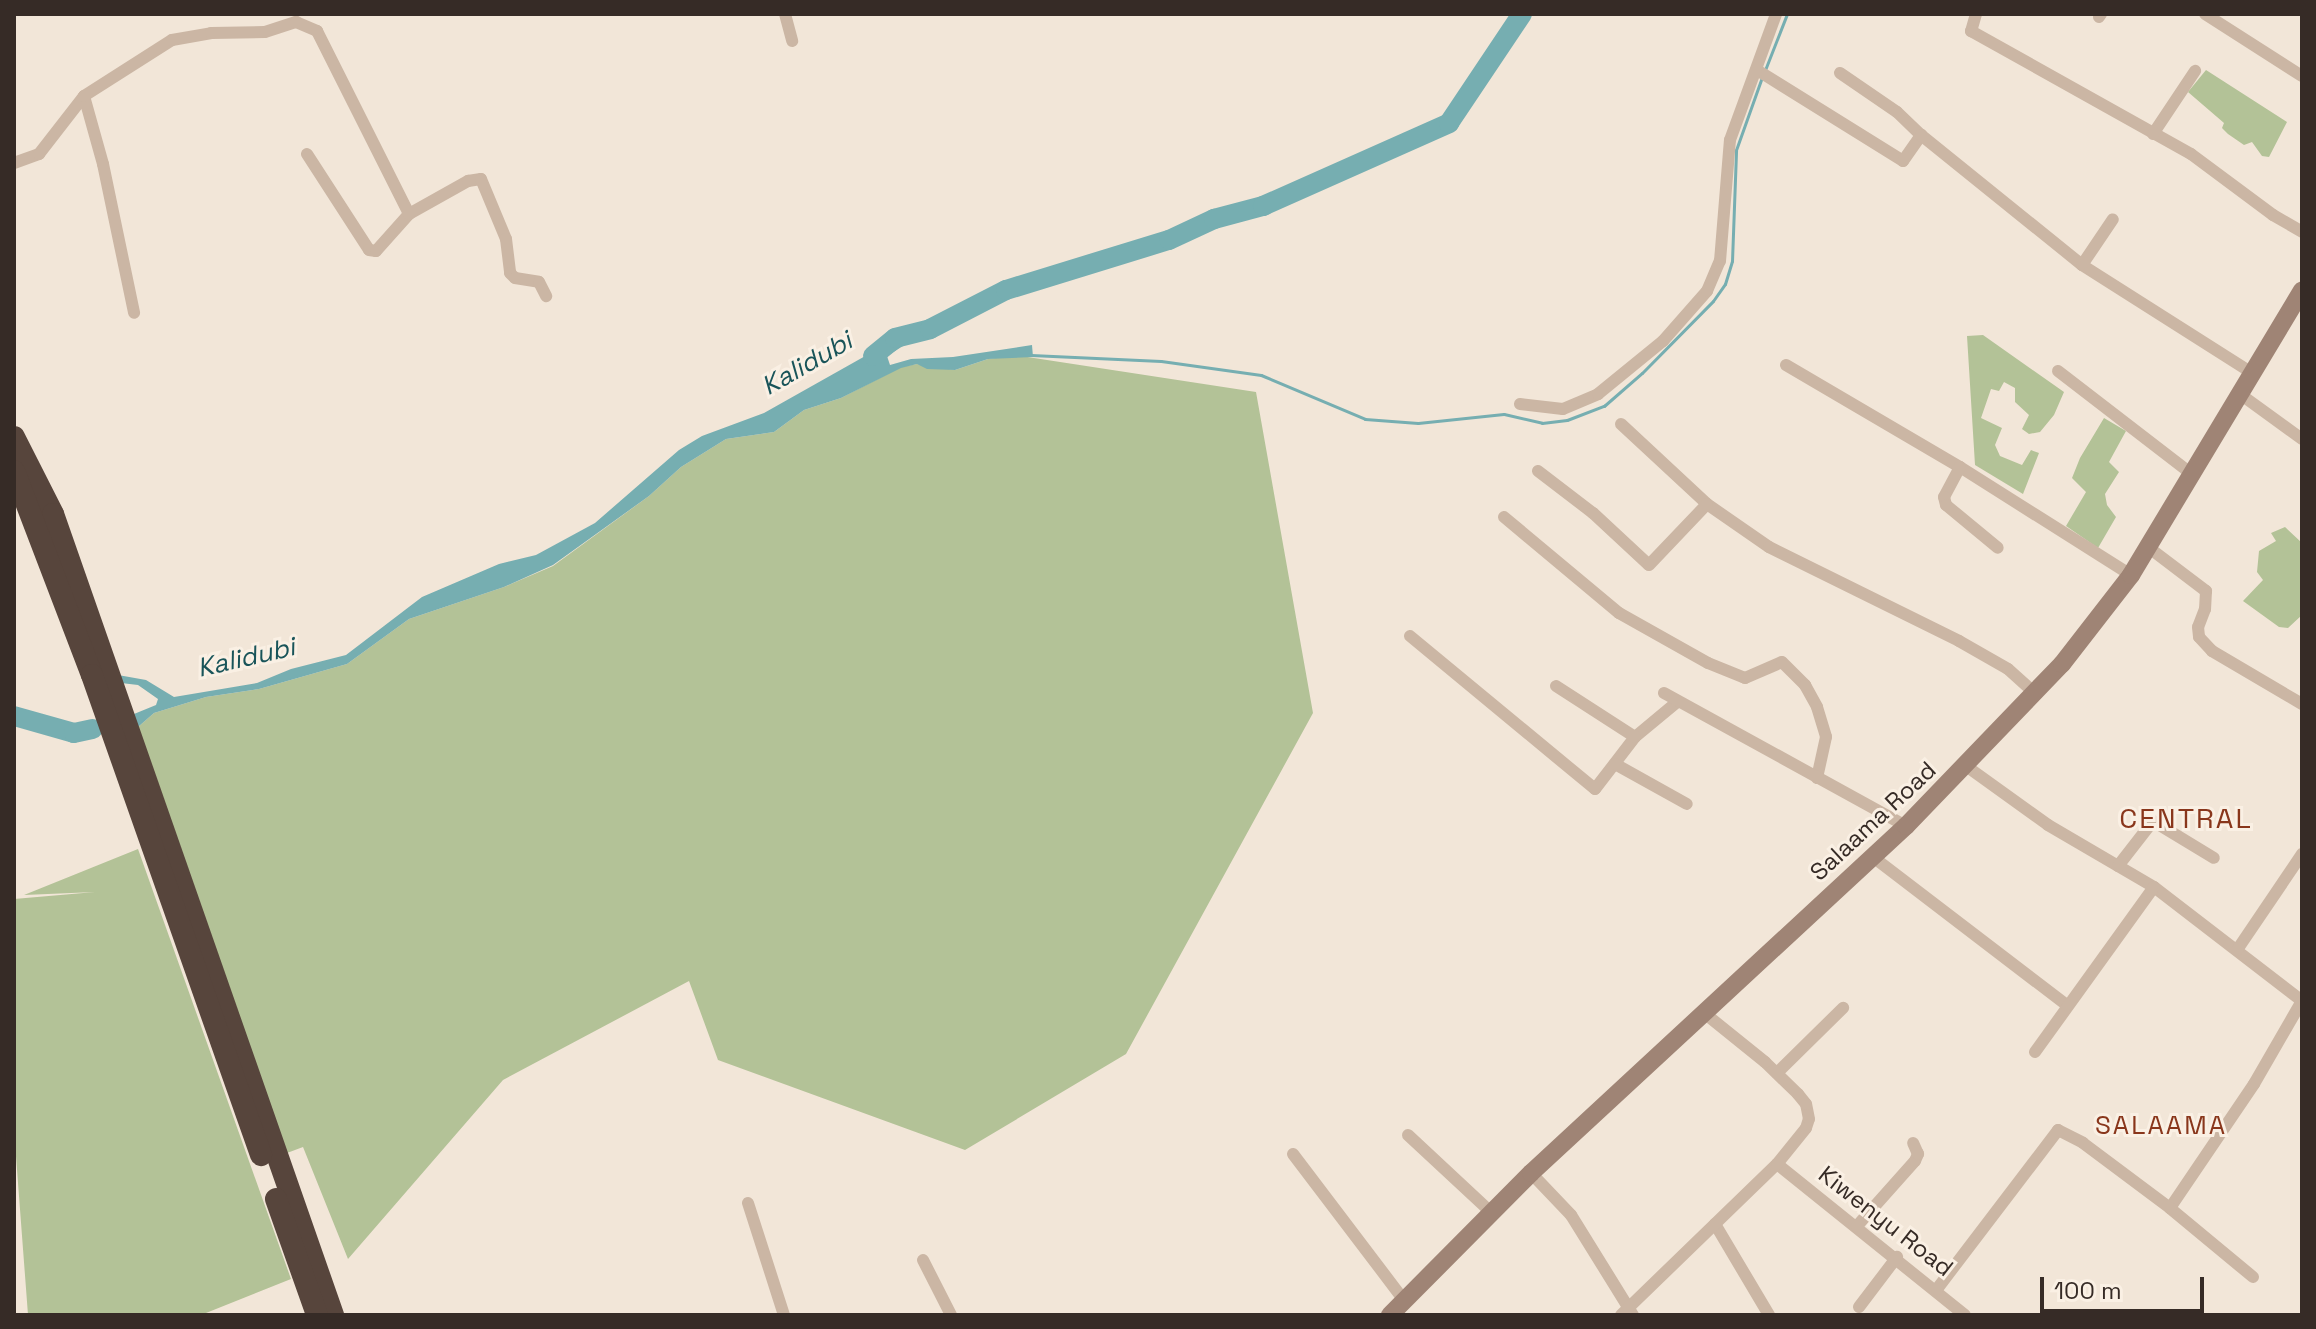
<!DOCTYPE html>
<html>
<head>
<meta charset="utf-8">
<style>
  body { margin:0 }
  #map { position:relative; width:2316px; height:1329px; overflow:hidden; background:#f2e6d8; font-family:"Space Grotesk",sans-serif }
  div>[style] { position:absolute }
  .green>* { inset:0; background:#b3c297 }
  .water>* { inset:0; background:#76aeb1 }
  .stream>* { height:3px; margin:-1.5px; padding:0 1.5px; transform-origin:1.5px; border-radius:1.5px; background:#76aeb1 }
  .river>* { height:20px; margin:-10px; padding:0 10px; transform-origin:10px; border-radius:10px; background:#76aeb1 }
  .street>* { height:12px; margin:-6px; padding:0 6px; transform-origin:6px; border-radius:6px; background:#cbb6a4 }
  .secondary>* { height:18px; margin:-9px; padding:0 9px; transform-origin:9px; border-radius:9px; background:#9f8475 }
  .highway>* { height:22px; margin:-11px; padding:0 11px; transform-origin:11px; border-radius:11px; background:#57453c }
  span { translate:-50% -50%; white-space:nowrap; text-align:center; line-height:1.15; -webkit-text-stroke:6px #faf0e4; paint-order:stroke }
  .street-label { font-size:24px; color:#362b26 }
  .water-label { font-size:26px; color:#195459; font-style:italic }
  .neighbourhood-label { font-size:26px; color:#89361b; letter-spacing:2px }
  .quarter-label { font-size:28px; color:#89361b; letter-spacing:2px }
  .frame { position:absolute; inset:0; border:16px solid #362b26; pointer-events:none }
  .scale { position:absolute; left:2040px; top:1277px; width:164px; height:36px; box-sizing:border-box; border:4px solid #362b26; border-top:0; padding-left:10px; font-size:24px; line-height:28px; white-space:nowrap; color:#362b26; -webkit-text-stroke:6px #faf0e4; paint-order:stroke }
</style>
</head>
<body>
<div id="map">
  <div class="green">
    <div style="clip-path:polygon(2206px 70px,2287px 122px,2269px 157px,2262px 156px,2252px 142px,2244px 145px,2228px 134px,2222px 128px,2224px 123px,2188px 92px)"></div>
    <div style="clip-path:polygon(1983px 335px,2064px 392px,2054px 415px,2040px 432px,2029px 434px,2022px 429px,2029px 415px,2015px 402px,2015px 388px,2004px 382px,1999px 391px,1991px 389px,1981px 418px,2002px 428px,1995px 445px,2000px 456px,2022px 465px,2031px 450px,2039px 453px,2023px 494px,1975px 465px,1967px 336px)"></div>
    <div style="clip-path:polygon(1015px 355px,1256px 392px,1313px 713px,1126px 1054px,965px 1150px,718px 1060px,689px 981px,503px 1080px,348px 1259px,303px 1147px,287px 1153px,138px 727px,154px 713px,206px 697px,259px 689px,347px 664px,409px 619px,504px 587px,553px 566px,649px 496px,681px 467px,726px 439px,774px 432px,804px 410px,841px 398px,901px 367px,917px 364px,955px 370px,988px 359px)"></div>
    <div style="clip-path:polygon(2104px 418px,2126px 431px,2109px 462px,2119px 472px,2105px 494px,2107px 505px,2116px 517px,2098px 548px,2066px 526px,2086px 492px,2072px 478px,2080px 458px)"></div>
    <div style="clip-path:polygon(2285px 527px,2302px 543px,2302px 615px,2288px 628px,2279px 627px,2243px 601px,2263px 580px,2257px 572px,2259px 551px,2276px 541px,2271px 533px)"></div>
    <div style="clip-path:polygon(138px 849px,291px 1279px,201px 1315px,28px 1315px,14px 1130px,14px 899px,95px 892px,24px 895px)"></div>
  </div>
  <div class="water">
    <div style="clip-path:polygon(899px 337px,903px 346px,887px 356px,890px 365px,911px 359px,953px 357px,1032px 345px,1033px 357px,988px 359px,955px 370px,927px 369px,917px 364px,901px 368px,841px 398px,804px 410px,774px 432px,726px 439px,681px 467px,649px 496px,553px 565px,504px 587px,409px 619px,347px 664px,259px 689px,206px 697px,154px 713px,138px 727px,134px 714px,156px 705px,158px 699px,138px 685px,121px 683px,118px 675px,146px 680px,174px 697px,257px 683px,291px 669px,346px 655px,422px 597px,499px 564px,536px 555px,595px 523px,679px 450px,702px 436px,764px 413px)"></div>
  </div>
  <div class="stream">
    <div style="left:1765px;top:70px;width:60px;rotate:-68.6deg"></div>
    <div style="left:1031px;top:355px;width:130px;rotate:2.6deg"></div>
    <div style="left:1161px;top:361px;width:101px;rotate:8deg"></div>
    <div style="left:1261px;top:375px;width:113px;rotate:22.9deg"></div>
    <div style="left:1365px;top:419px;width:53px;rotate:4.3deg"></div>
    <div style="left:1418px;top:423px;width:86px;rotate:-6deg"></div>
    <div style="left:1504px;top:414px;width:39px;rotate:13deg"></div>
    <div style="left:1542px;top:423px;width:25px;rotate:-7deg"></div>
    <div style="left:1567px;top:420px;width:40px;rotate:-21deg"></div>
    <div style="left:1604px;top:406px;width:50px;rotate:-41deg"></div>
    <div style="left:1642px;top:373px;width:101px;rotate:-45.4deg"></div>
    <div style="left:1713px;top:301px;width:21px;rotate:-55deg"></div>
    <div style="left:1725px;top:284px;width:24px;rotate:-73deg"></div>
    <div style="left:1732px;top:261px;width:111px;rotate:-87.9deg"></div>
    <div style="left:1736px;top:150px;width:77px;rotate:-70.4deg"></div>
  </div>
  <div class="river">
    <div style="left:873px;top:356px;width:28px;rotate:-39deg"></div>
    <div style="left:895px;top:338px;width:36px;rotate:-14deg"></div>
    <div style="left:930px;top:329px;width:85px;rotate:-27.2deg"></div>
    <div style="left:1006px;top:290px;width:170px;rotate:-17.1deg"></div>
    <div style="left:1169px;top:240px;width:50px;rotate:-25deg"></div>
    <div style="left:1214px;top:219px;width:51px;rotate:-14.9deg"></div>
    <div style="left:1263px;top:206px;width:204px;rotate:-24deg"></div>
    <div style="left:1449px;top:123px;width:131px;rotate:-56.2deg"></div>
    <div style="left:14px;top:716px;width:62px;rotate:15.8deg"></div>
    <div style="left:74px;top:733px;width:19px;rotate:-12deg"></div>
  </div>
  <div class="street">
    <div style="left:785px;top:14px;width:28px;rotate:75deg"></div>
    <div style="left:1976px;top:14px;width:18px;rotate:106deg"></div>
    <div style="left:1971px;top:31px;width:252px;rotate:29.2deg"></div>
    <div style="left:2191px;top:154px;width:102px;rotate:36.6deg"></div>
    <div style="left:2273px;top:215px;width:34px;rotate:30deg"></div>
    <div style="left:2205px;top:14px;width:115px;rotate:32.6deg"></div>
    <div style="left:2099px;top:17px;width:4px;rotate:-56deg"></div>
    <div style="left:1757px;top:70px;width:172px;rotate:31.9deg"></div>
    <div style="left:1903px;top:161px;width:32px;rotate:-55deg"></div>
    <div style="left:1840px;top:73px;width:69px;rotate:34.4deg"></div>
    <div style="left:1897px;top:112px;width:33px;rotate:44deg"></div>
    <div style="left:1921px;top:135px;width:207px;rotate:38.9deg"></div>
    <div style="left:2082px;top:265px;width:201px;rotate:32.4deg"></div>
    <div style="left:84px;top:96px;width:71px;rotate:74.4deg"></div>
    <div style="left:103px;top:164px;width:152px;rotate:78.2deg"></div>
    <div style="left:2153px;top:134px;width:76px;rotate:-56.3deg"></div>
    <div style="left:307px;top:154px;width:114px;rotate:57.1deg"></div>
    <div style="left:369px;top:250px;width:7px;rotate:8deg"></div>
    <div style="left:376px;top:251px;width:50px;rotate:-48.3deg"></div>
    <div style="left:409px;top:214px;width:68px;rotate:-29.2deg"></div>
    <div style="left:468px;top:181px;width:13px;rotate:-9deg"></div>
    <div style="left:481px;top:179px;width:65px;rotate:67.4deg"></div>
    <div style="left:506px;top:239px;width:34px;rotate:83deg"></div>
    <div style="left:510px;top:273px;width:7px;rotate:45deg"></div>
    <div style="left:515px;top:278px;width:24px;rotate:9deg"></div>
    <div style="left:539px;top:282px;width:16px;rotate:63deg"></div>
    <div style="left:14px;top:163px;width:27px;rotate:-20deg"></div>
    <div style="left:39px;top:154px;width:73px;rotate:-52.2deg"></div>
    <div style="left:84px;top:96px;width:104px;rotate:-32.5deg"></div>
    <div style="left:172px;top:40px;width:40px;rotate:-10deg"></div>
    <div style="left:211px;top:33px;width:54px;rotate:-1.1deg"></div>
    <div style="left:265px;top:32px;width:33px;rotate:-18deg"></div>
    <div style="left:296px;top:22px;width:23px;rotate:23deg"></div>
    <div style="left:317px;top:31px;width:205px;rotate:63.3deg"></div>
    <div style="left:2082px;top:265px;width:55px;rotate:-56deg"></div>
    <div style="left:1786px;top:365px;width:202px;rotate:30.4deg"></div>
    <div style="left:1960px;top:467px;width:202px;rotate:32.3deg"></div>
    <div style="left:2058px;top:371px;width:170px;rotate:37.6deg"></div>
    <div style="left:2240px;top:394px;width:77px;rotate:36deg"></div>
    <div style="left:1520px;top:404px;width:43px;rotate:6.6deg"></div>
    <div style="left:1563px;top:409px;width:38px;rotate:-23deg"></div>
    <div style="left:1598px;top:394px;width:84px;rotate:-39.2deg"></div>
    <div style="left:1663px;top:341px;width:67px;rotate:-48.7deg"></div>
    <div style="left:1707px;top:291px;width:33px;rotate:-67deg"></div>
    <div style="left:1720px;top:261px;width:121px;rotate:-85.3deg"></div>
    <div style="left:1730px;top:140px;width:134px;rotate:-69.9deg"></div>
    <div style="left:1621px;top:424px;width:117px;rotate:42.9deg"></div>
    <div style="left:1707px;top:504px;width:75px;rotate:34.7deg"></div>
    <div style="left:1769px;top:547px;width:212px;rotate:26.3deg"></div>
    <div style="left:1959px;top:641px;width:56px;rotate:29.7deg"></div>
    <div style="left:2008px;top:669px;width:38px;rotate:42deg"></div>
    <div style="left:1960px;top:467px;width:34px;rotate:118deg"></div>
    <div style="left:1944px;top:497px;width:8px;rotate:76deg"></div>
    <div style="left:1946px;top:505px;width:67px;rotate:39.6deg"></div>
    <div style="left:1538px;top:471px;width:69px;rotate:37.4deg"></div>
    <div style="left:1593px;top:513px;width:76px;rotate:42.9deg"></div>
    <div style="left:1649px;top:565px;width:84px;rotate:-46.4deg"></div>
    <div style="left:1504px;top:517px;width:150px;rotate:39.9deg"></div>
    <div style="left:1619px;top:613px;width:102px;rotate:29.3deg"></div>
    <div style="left:1708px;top:663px;width:40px;rotate:22deg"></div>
    <div style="left:1745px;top:678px;width:40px;rotate:-23.4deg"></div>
    <div style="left:1782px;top:662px;width:33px;rotate:45deg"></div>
    <div style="left:1805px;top:685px;width:25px;rotate:61deg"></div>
    <div style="left:1817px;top:707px;width:31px;rotate:73deg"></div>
    <div style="left:1826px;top:737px;width:42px;rotate:102.4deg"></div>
    <div style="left:2148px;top:547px;width:73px;rotate:37.2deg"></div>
    <div style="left:2206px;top:591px;width:18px;rotate:93deg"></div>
    <div style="left:2205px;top:609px;width:19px;rotate:111deg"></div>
    <div style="left:2198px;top:627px;width:10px;rotate:84deg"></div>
    <div style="left:2199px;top:637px;width:19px;rotate:47deg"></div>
    <div style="left:2212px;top:651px;width:104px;rotate:30.5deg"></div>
    <div style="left:1410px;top:636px;width:240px;rotate:39.6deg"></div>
    <div style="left:1595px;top:789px;width:66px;rotate:-52.4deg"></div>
    <div style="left:1635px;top:737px;width:55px;rotate:-39.8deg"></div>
    <div style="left:1556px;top:686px;width:94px;rotate:32.8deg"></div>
    <div style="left:1664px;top:693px;width:276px;rotate:28.8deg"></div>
    <div style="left:1615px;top:764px;width:82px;rotate:29.1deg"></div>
    <div style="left:1966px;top:766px;width:101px;rotate:35.7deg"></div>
    <div style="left:2048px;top:825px;width:123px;rotate:30.3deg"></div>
    <div style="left:2154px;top:887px;width:187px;rotate:37.6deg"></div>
    <div style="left:1873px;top:857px;width:245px;rotate:37.4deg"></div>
    <div style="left:2118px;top:866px;width:57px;rotate:-52.1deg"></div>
    <div style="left:2153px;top:821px;width:71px;rotate:31.2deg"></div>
    <div style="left:2237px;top:950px;width:116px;rotate:-55.9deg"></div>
    <div style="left:2035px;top:1052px;width:203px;rotate:-54.2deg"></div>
    <div style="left:1777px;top:1073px;width:93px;rotate:-44.6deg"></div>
    <div style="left:1408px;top:1135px;width:115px;rotate:42.9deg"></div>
    <div style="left:1293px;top:1154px;width:183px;rotate:52.8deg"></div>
    <div style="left:1777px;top:1164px;width:241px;rotate:38.8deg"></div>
    <div style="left:1531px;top:1173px;width:58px;rotate:46.4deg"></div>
    <div style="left:1571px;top:1215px;width:118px;rotate:58.2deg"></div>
    <div style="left:748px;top:1203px;width:118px;rotate:72.2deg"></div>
    <div style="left:1715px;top:1224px;width:106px;rotate:59.3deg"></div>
    <div style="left:1857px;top:1226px;width:87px;rotate:-48.3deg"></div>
    <div style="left:1915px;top:1161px;width:8px;rotate:-67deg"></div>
    <div style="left:1918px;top:1154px;width:12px;rotate:-114deg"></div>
    <div style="left:923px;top:1260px;width:62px;rotate:63deg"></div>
    <div style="left:2253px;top:1277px;width:108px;rotate:-140.3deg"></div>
    <div style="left:2170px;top:1208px;width:150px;rotate:-55.9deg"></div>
    <div style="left:2254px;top:1084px;width:96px;rotate:-60deg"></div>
    <div style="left:1937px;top:1289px;width:200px;rotate:-52.7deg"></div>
    <div style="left:2058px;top:1130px;width:28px;rotate:27deg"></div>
    <div style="left:2083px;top:1143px;width:109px;rotate:36.8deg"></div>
    <div style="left:1859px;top:1307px;width:63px;rotate:-52.8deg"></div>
    <div style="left:1621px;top:1315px;width:217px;rotate:-44.1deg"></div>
    <div style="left:1777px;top:1164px;width:46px;rotate:-51.1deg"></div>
    <div style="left:1806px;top:1128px;width:9px;rotate:-72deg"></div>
    <div style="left:1809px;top:1119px;width:15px;rotate:-101deg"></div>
    <div style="left:1806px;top:1104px;width:13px;rotate:-129deg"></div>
    <div style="left:1798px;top:1094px;width:46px;rotate:-135.9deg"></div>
    <div style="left:1765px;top:1062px;width:80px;rotate:-141.1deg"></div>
  </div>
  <div class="secondary">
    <div style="left:1390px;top:1315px;width:200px;rotate:-45.2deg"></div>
    <div style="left:1531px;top:1173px;width:511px;rotate:-42.78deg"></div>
    <div style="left:1906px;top:826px;width:225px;rotate:-46.1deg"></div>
    <div style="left:2062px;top:664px;width:113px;rotate:-52.2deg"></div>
    <div style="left:2131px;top:575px;width:332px;rotate:-59deg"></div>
  </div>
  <div class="highway">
    <div style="left:14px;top:437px;width:86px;rotate:63.1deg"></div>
    <div style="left:53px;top:514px;width:849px;rotate:70.73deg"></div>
    <div style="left:14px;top:471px;width:218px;rotate:69.1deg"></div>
    <div style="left:92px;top:675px;width:509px;rotate:70.6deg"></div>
    <div style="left:276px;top:1199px;width:123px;rotate:70.5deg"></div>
  </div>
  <div class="street-label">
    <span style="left:1873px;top:821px;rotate:-43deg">Salaama Road</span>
    <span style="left:1886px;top:1221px;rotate:38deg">Kiwenyu Road</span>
  </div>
  <div class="water-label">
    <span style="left:807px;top:364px;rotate:-30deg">Kalidubi</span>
    <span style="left:246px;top:658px;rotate:-13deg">Kalidubi</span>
  </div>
  <div class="neighbourhood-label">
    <span style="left:2161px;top:1126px">SALAAMA</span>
  </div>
  <div class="quarter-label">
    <span style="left:2186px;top:818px">CENTRAL</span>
  </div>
  <div class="frame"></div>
  <div class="scale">100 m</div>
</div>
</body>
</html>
